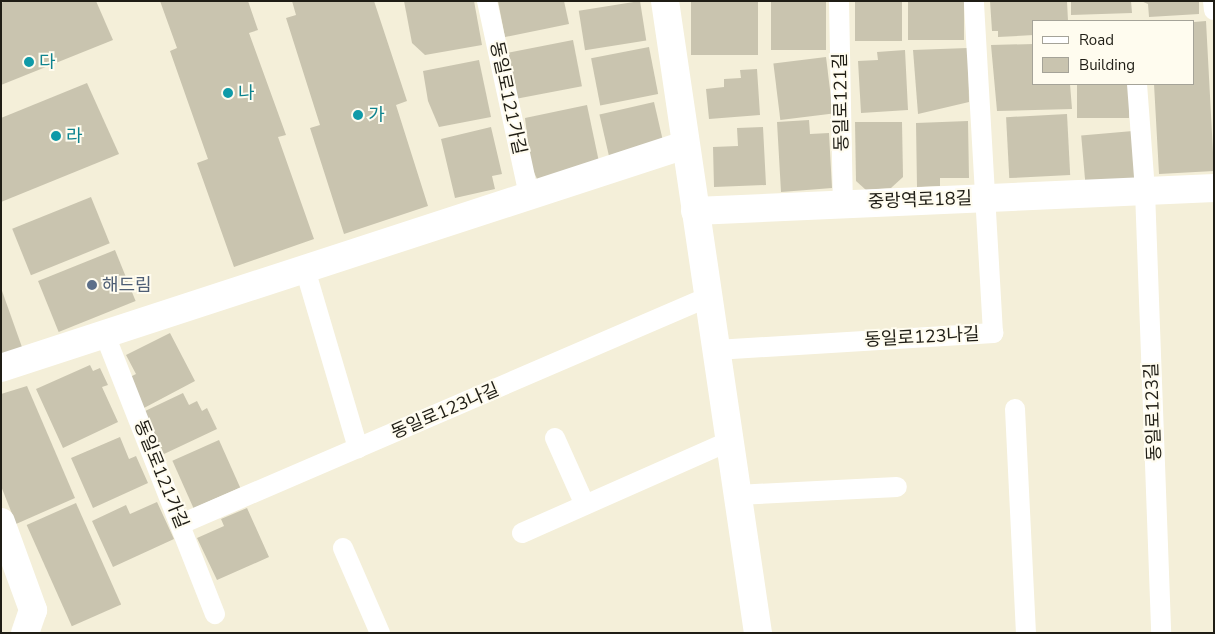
<!DOCTYPE html>
<html>
<head>
<meta charset="utf-8">
<style>
  body { margin:0 }
  #map { position:relative; width:1215px; height:634px; overflow:hidden; background:#f4efd9; font-family:"Nunito Sans","Noto Sans KR",sans-serif }
  div>[style] { position:absolute }
  .building>* { inset:0; background:#c9c4af; transform-origin:0 0 }
  .lane>* { height:20px; margin:-10px; padding:0 10px; transform-origin:10px; border-radius:10px; background:#fff }
  .street>* { height:28px; margin:-14px; padding:0 14px; transform-origin:14px; border-radius:14px; background:#fff }
  .dots>* { width:14px; height:14px; translate:-50% -50%; box-sizing:border-box; border:2px solid #fffcef; border-radius:50% }
  span { translate:-50% -50%; white-space:nowrap; text-align:center; line-height:1.15; -webkit-text-stroke:4px #fffcef; paint-order:stroke }
  .culture-label { font-size:18px; color:#0d838f }
  .left { translate:0 -50%; text-align:left }
  .street-label { font-size:18px; color:#1f1d15 }
  .service-label { font-size:18px; color:#4e5e75 }
  .frame { position:absolute; inset:0; border:2px solid #1f1d15; pointer-events:none }
  .legend { position:absolute; left:1032px; top:20px; width:162px; height:65px; box-sizing:border-box; background:#fffcef; border:1px solid #a5a398; margin:0; padding:6px 9px; list-style:none; font-size:15px; color:#1f1d15 }
  .legend li { display:flex; align-items:center; gap:10px; height:25px }
  .legend b { width:25px; border:1px solid #a5a398 }
</style>
</head>
<body>
<div id="map">
  <div class="building">
    <div style="clip-path:polygon(6px 1px,96px 1px,113px 40px,1px 85px,1px 3px)"></div>
    <div style="clip-path:polygon(160px 1px,248px 1px,258px 30px,249px 33px,286px 135px,278px 137px,314px 239px,234px 267px,197px 163px,208px 159px,170px 51px,177px 48px)"></div>
    <div style="clip-path:polygon(292px 1px,374px 1px,407px 101px,396px 105px,428px 206px,344px 234px,310px 128px,320px 125px,286px 18px,296px 15px)"></div>
    <div style="clip-path:polygon(404px 1px,474px 1px,482px 45px,425px 55px,412px 43px)"></div>
    <div style="clip-path:polygon(498px 1px,564px 1px,569px 24px,505px 37px)"></div>
    <div style="left:640px;top:1px;width:40px;height:62px;rotate:81deg"></div>
    <div style="left:691px;top:1px;width:67px;height:54px"></div>
    <div style="left:771px;top:1px;width:55px;height:49px"></div>
    <div style="left:855px;top:1px;width:47px;height:40px"></div>
    <div style="left:908px;top:1px;width:56px;height:39px"></div>
    <div style="clip-path:polygon(990px 1px,1067px 1px,1068px 21px,1034px 21px,1034px 35px,998px 37px,998px 31px,992px 31px)"></div>
    <div style="clip-path:polygon(1071px 1px,1131px 1px,1132px 13px,1071px 15px)"></div>
    <div style="clip-path:polygon(1141px 1px,1199px 1px,1199px 14px,1149px 17px,1148px 4px)"></div>
    <div style="clip-path:polygon(1206px 21px,1214px 171px,1159px 174px,1154px 84px,1194px 84px,1194px 22px)"></div>
    <div style="left:573px;top:40px;width:47px;height:68px;rotate:79deg"></div>
    <div style="clip-path:polygon(1034px 44px,1034px 84px,1070px 84px,1072px 109px,997px 111px,991px 45px)"></div>
    <div style="left:649px;top:47px;width:48px;height:59px;rotate:79deg"></div>
    <div style="clip-path:polygon(968px 48px,969px 102px,918px 114px,913px 50px)"></div>
    <div style="clip-path:polygon(905px 50px,908px 110px,861px 113px,858px 61px,878px 60px,877px 52px)"></div>
    <div style="left:826px;top:57px;width:57px;height:53px;rotate:83deg"></div>
    <div style="clip-path:polygon(479px 60px,491px 117px,439px 127px,428px 101px,423px 71px)"></div>
    <div style="clip-path:polygon(757px 69px,760px 115px,709px 119px,706px 89px,724px 87px,724px 79px,741px 78px,740px 70px)"></div>
    <div style="clip-path:polygon(87px 83px,119px 154px,1px 202px,1px 118px)"></div>
    <div style="left:1077px;top:84px;width:52px;height:34px"></div>
    <div style="left:654px;top:102px;width:43px;height:56px;rotate:77deg"></div>
    <div style="clip-path:polygon(587px 105px,599px 162px,539px 183px,531px 166px,525px 118px)"></div>
    <div style="left:1067px;top:114px;width:61px;height:61px;rotate:87deg"></div>
    <div style="clip-path:polygon(809px 120px,810px 134px,829px 133px,832px 188px,781px 192px,777px 122px)"></div>
    <div style="clip-path:polygon(968px 121px,969px 178px,940px 178px,940px 186px,917px 187px,916px 123px)"></div>
    <div style="clip-path:polygon(855px 122px,902px 122px,903px 177px,891px 188px,866px 190px,856px 181px)"></div>
    <div style="clip-path:polygon(491px 127px,502px 174px,492px 176px,495px 189px,455px 198px,441px 139px)"></div>
    <div style="clip-path:polygon(763px 127px,766px 185px,714px 187px,713px 147px,738px 146px,737px 128px)"></div>
    <div style="left:1133px;top:131px;width:48px;height:52px;rotate:85deg"></div>
    <div style="left:91px;top:197px;width:50px;height:85px;rotate:68deg"></div>
    <div style="left:115px;top:250px;width:55px;height:83px;rotate:68deg"></div>
    <div style="clip-path:polygon(1px 288px,23px 350px,1px 358px)"></div>
    <div style="clip-path:polygon(170px 333px,195px 381px,144px 408px,128px 378px,136px 374px,126px 355px)"></div>
    <div style="clip-path:polygon(90px 365px,93px 371px,100px 368px,108px 385px,102px 387px,118px 422px,63px 448px,36px 389px)"></div>
    <div style="clip-path:polygon(27px 386px,75px 498px,16px 524px,1px 486px,1px 394px)"></div>
    <div style="clip-path:polygon(183px 393px,189px 405px,197px 401px,202px 411px,207px 408px,217px 429px,164px 454px,143px 412px)"></div>
    <div style="clip-path:polygon(120px 437px,129px 459px,136px 456px,148px 483px,93px 508px,71px 458px)"></div>
    <div style="left:219px;top:440px;width:52px;height:51px;rotate:66deg"></div>
    <div style="clip-path:polygon(157px 502px,174px 539px,113px 567px,92px 521px,126px 505px,130px 514px)"></div>
    <div style="left:76px;top:503px;width:111px;height:54px;rotate:66deg"></div>
    <div style="clip-path:polygon(247px 508px,269px 557px,217px 580px,197px 538px,224px 526px,221px 519px)"></div>
  </div>
  <div class="lane">
    <div style="left:487px;top:1px;width:198px;rotate:77.8deg"></div>
    <div style="left:839px;top:1px;width:203px;rotate:88.9deg"></div>
    <div style="left:1213px;top:1px;width:9px;rotate:84deg"></div>
    <div style="left:1137px;top:84px;width:107px;rotate:85.7deg"></div>
    <div style="left:1145px;top:191px;width:442px;rotate:87.9deg"></div>
    <div style="left:305px;top:269px;width:187px;rotate:73.5deg"></div>
    <div style="left:105px;top:335px;width:300px;rotate:68.5deg"></div>
    <div style="left:716px;top:350px;width:278px;rotate:-3.5deg"></div>
    <div style="left:993px;top:333px;width:333px;rotate:-93.3deg"></div>
    <div style="left:1015px;top:409px;width:224px;rotate:87.2deg"></div>
    <div style="left:555px;top:438px;width:73px;rotate:65.9deg"></div>
    <div style="left:737px;top:495px;width:160px;rotate:-2.9deg"></div>
    <div style="left:181px;top:524px;width:574px;rotate:-23.3deg"></div>
    <div style="left:522px;top:533px;width:227px;rotate:-23.9deg"></div>
    <div style="left:343px;top:548px;width:93px;rotate:66.5deg"></div>
  </div>
  <div class="street">
    <div style="left:665px;top:1px;width:639px;rotate:81.63deg"></div>
    <div style="left:695px;top:211px;width:520px;rotate:-2.54deg"></div>
    <div style="left:1px;top:368px;width:719px;rotate:-18.06deg"></div>
    <div style="left:1px;top:522px;width:94px;rotate:70deg"></div>
    <div style="left:33px;top:610px;width:24px;rotate:109deg"></div>
  </div>
  <div class="dots">
    <div style="left:29px;top:62px;background:#0f9aa8"></div>
    <div style="left:228px;top:93px;background:#0f9aa8"></div>
    <div style="left:358px;top:115px;background:#0f9aa8"></div>
    <div style="left:56px;top:136px;background:#0f9aa8"></div>
    <div style="left:92px;top:285px;background:#5c6f8a"></div>
  </div>
  <div class="culture-label">
    <span class="left" style="left:39px;top:62px">다</span>
    <span class="left" style="left:238px;top:93px">나</span>
    <span class="left" style="left:368px;top:115px">가</span>
    <span class="left" style="left:66px;top:136px">라</span>
  </div>
  <div class="street-label">
    <span style="left:508px;top:98px;rotate:78deg">동일로121가길</span>
    <span style="left:841px;top:102px;rotate:-91deg">동일로121길</span>
    <span style="left:920px;top:200px;rotate:-2deg">중랑역로18길</span>
    <span style="left:922px;top:337px;rotate:-3deg">동일로123나길</span>
    <span style="left:445px;top:411px;rotate:-23deg">동일로123나길</span>
    <span style="left:1153px;top:412px;rotate:-92deg">동일로123길</span>
    <span style="left:161px;top:474px;rotate:68deg">동일로121가길</span>
  </div>
  <div class="service-label">
    <span class="left" style="left:102px;top:285px">해드림</span>
  </div>
  <div class="frame"></div>
  <ul class="legend">
  <li><b style="height:6px;background:#fff"></b>Road</li>
  <li><b style="height:14px;background:#c9c4af"></b>Building</li>
  </ul>
</div>
</body>
</html>
